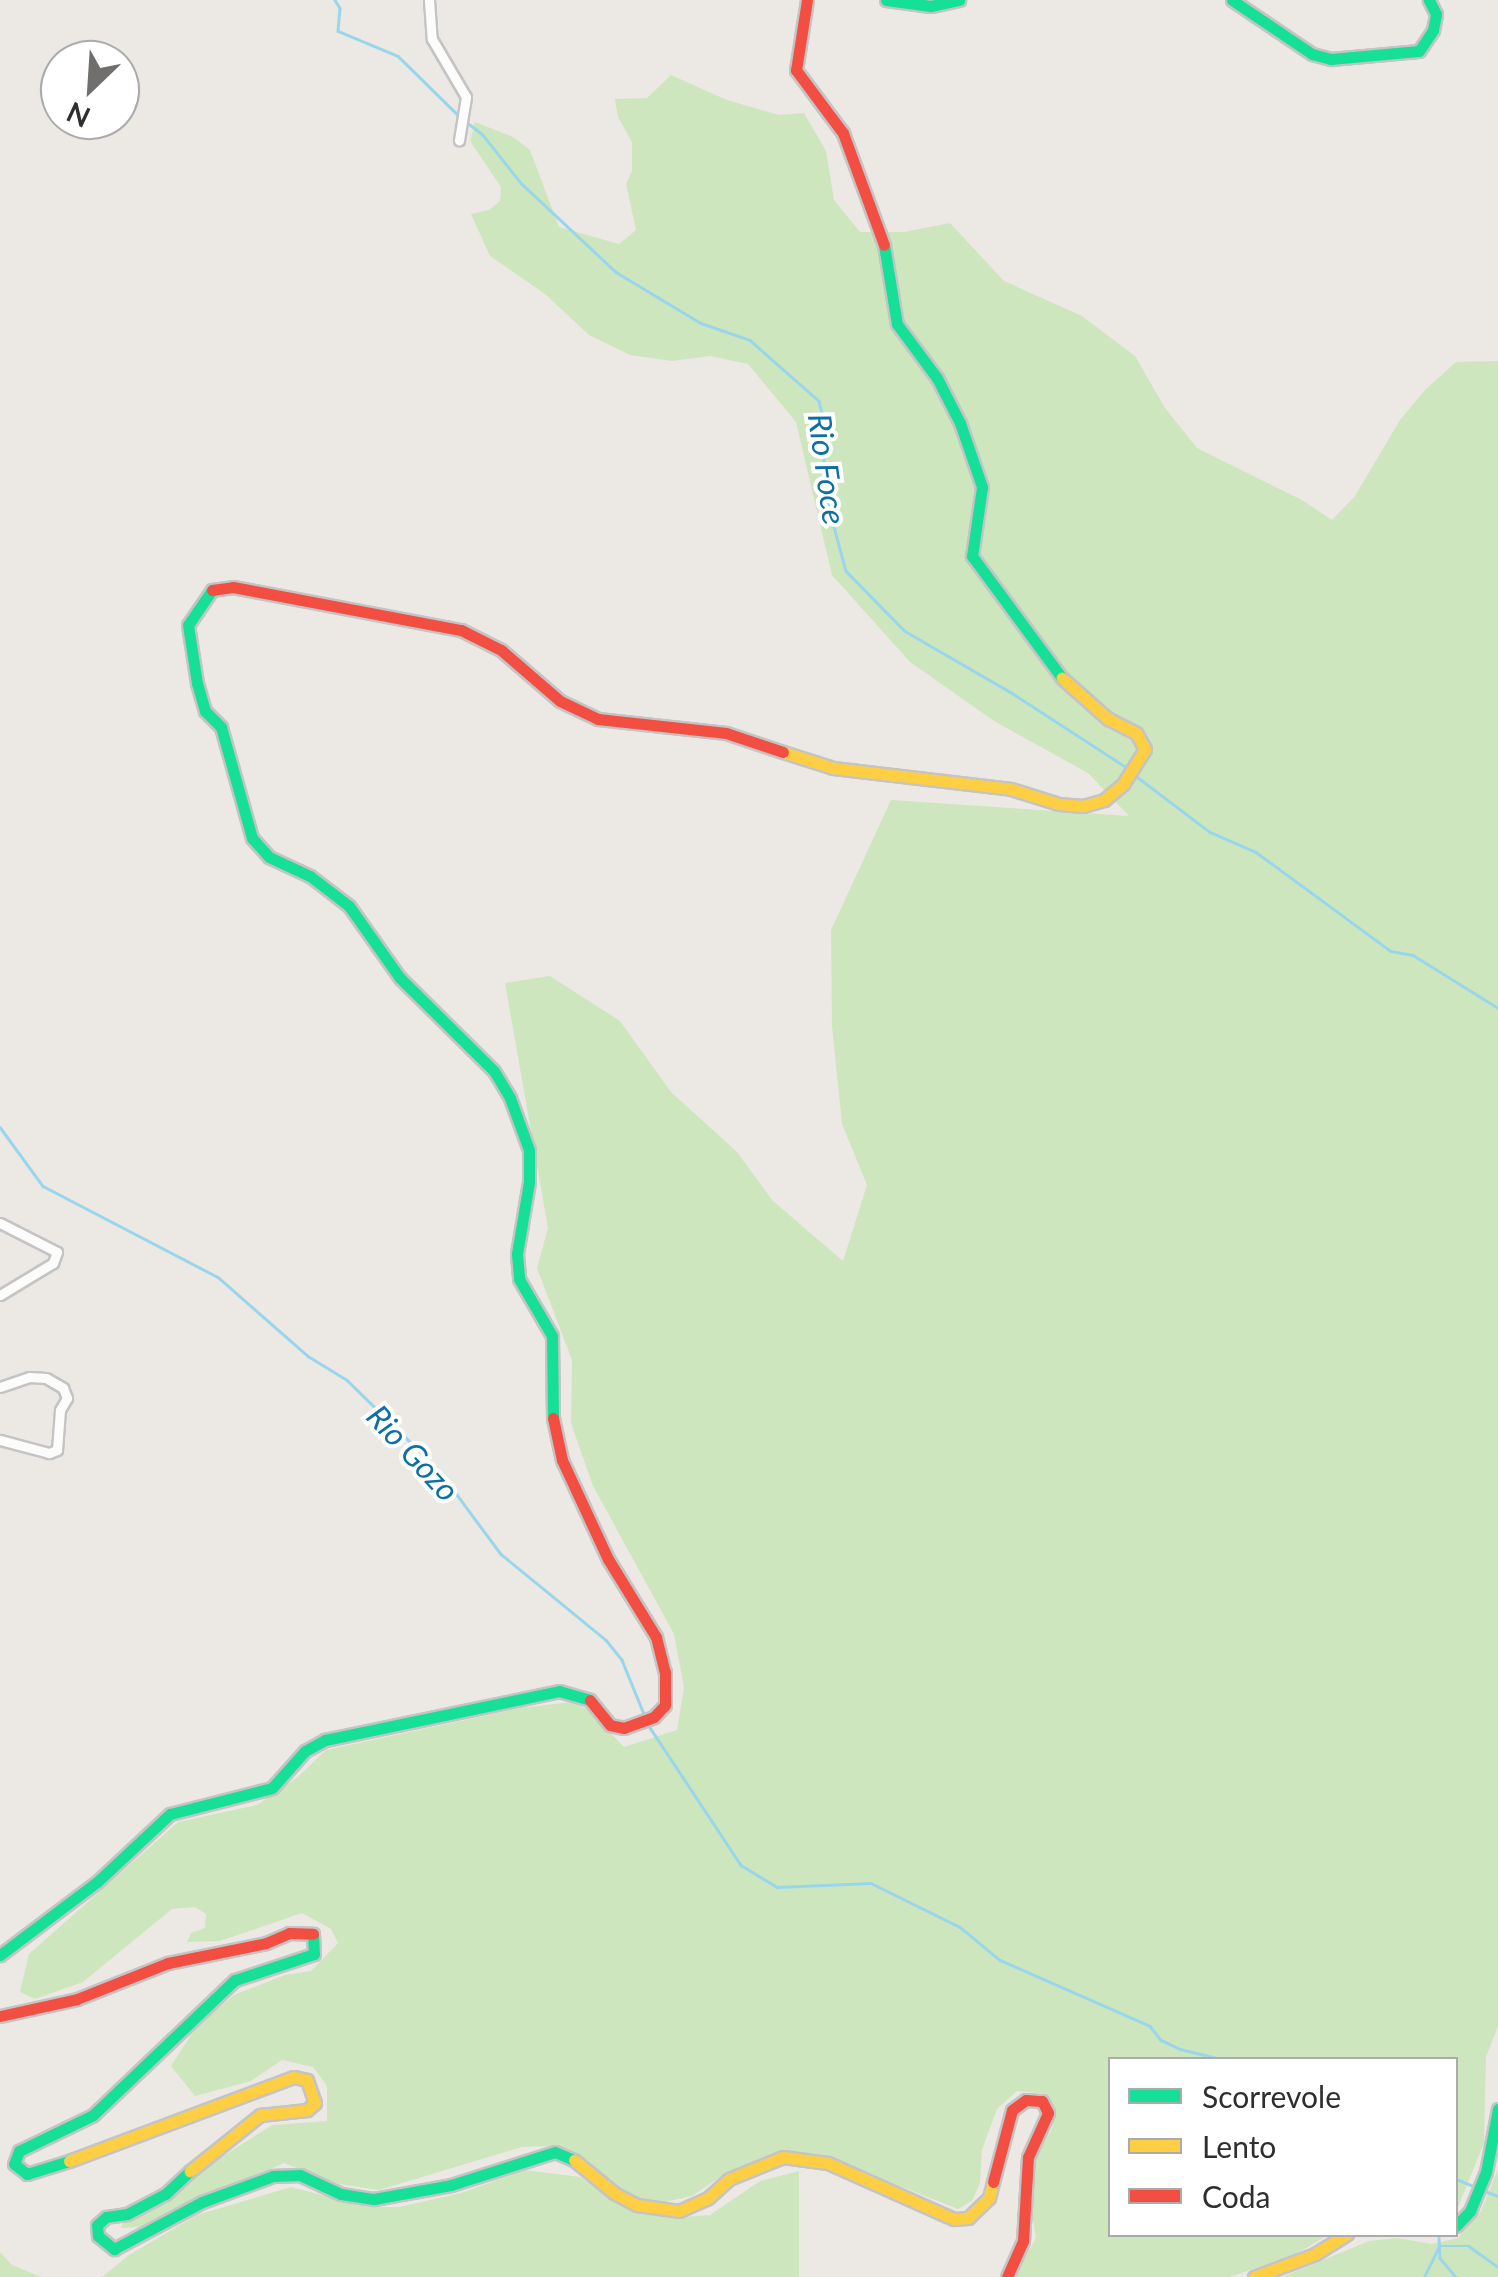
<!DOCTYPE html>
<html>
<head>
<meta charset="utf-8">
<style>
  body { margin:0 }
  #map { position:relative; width:1498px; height:2277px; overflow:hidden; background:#ece8e4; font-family:Lato,sans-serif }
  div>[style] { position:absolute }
  .green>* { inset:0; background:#cee6be }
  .stream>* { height:2.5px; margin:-1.25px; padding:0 1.25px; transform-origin:1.25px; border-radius:1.25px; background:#99d6ec }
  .roads { filter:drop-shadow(2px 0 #c5c4c5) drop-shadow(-2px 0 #c5c4c5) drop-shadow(0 2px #c5c4c5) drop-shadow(0 -2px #c5c4c5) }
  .street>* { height:9px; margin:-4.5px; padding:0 4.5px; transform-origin:4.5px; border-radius:4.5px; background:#fcfcfb }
  .fast>* { height:11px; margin:-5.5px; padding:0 5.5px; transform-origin:5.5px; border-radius:5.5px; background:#16e098 }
  .slow>* { height:11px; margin:-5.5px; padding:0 5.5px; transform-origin:5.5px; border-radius:5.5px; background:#ffcf43 }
  .jam>* { height:11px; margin:-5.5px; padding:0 5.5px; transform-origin:5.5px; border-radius:5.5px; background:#f24e42 }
  span { translate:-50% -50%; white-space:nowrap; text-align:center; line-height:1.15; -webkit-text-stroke:8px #fff; paint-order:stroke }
  .water-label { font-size:32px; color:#0d6fa3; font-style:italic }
  .legend { position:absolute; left:1108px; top:2057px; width:350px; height:180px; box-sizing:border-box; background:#fff; border:2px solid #ababab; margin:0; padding:12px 18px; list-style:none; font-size:30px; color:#2e2e2e }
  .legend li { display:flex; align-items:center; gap:20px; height:50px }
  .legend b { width:50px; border:2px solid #ababab }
  .north { position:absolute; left:40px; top:40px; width:100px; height:100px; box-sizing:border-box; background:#fff; border:2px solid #ababab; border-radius:50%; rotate:205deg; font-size:28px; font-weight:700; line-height:40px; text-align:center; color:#2e2e2e }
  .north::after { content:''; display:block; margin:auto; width:35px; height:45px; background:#706f6e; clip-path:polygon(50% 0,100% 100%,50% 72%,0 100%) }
</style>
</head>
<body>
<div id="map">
  <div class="green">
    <div style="clip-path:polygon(671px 75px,727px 100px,779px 115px,804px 113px,826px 151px,834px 200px,860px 232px,904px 232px,950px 223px,1004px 281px,1082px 316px,1135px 356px,1165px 408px,1197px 448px,1302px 500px,1332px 520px,1355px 496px,1400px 420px,1425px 390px,1456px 362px,1498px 361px,1498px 2026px,1486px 2057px,1484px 2143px,1456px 2212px,1456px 2060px,1110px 2060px,1110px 2234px,1328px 2235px,1296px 2254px,1230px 2277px,1014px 2277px,1036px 2238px,1029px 2196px,1031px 2167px,1052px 2128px,1054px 2108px,1045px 2094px,1017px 2091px,997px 2109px,982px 2150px,980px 2183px,972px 2201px,958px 2209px,834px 2160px,776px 2152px,726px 2173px,692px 2196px,660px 2203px,636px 2198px,615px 2187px,575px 2153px,552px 2146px,522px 2147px,379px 2190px,339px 2184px,284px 2163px,139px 2227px,121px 2228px,124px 2220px,143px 2216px,172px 2198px,206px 2167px,272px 2125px,327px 2121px,327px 2086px,313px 2067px,282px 2060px,251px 2081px,195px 2096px,171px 2066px,197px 2026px,234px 1995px,285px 1975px,311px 1971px,338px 1943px,331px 1929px,302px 1913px,220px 1941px,187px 1942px,191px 1933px,205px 1928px,206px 1914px,195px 1907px,172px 1909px,83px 1982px,35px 1999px,20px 1992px,29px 1954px,178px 1822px,257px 1805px,299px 1776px,326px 1750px,520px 1708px,572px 1702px,587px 1709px,624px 1747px,677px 1730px,684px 1688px,674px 1634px,593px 1486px,571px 1423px,572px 1360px,537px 1268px,548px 1228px,505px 983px,550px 976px,620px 1021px,671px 1092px,737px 1152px,772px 1200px,843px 1261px,867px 1185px,842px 1124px,832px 1026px,831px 930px,891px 800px,1129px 816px,1088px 773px,994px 721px,910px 662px,832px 575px,796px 422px,748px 364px,710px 356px,672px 361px,630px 355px,589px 335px,545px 294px,490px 256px,471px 214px,489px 210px,500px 201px,501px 187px,470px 141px,475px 122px,513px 137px,530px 150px,559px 227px,619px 244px,636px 230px,626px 184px,632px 171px,632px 142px,618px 117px,615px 99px,647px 98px)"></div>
    <div style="clip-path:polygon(1498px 2169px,1498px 2277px,1282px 2277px,1369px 2241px,1397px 2238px,1432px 2244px,1458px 2238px,1481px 2211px)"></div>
    <div style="clip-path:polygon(525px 2170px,580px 2177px,618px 2204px,670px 2218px,710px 2215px,760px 2181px,799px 2171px,799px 2277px,102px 2277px,129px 2255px,197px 2215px,291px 2187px,368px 2207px,399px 2207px,461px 2193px)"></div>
    <div style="clip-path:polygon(0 2252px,12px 2265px,41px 2277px,0 2277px)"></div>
  </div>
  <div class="stream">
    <div style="left:335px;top:0;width:9px;rotate:58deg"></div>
    <div style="left:340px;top:8px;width:23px;rotate:95deg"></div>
    <div style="left:338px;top:31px;width:65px;rotate:22.6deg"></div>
    <div style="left:398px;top:56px;width:84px;rotate:44.5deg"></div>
    <div style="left:464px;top:120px;width:24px;rotate:38deg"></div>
    <div style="left:483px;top:135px;width:61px;rotate:51.6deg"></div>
    <div style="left:521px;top:183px;width:130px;rotate:43.1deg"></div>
    <div style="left:616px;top:272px;width:99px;rotate:31deg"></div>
    <div style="left:701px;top:323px;width:52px;rotate:19.1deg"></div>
    <div style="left:750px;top:340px;width:92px;rotate:41.5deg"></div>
    <div style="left:819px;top:401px;width:21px;rotate:76deg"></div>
    <div style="left:824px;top:421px;width:69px;rotate:90deg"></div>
    <div style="left:824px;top:490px;width:84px;rotate:74.8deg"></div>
    <div style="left:846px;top:571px;width:84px;rotate:45.5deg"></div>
    <div style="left:905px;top:631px;width:124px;rotate:30.1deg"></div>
    <div style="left:1012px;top:693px;width:136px;rotate:33deg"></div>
    <div style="left:1136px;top:776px;width:93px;rotate:37.1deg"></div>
    <div style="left:1210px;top:832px;width:50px;rotate:23.5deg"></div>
    <div style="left:1256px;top:852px;width:167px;rotate:36.3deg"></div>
    <div style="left:1391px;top:951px;width:22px;rotate:10deg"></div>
    <div style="left:1413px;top:955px;width:100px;rotate:31.9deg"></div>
    <div style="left:0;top:1127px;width:73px;rotate:53.9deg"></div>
    <div style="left:43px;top:1186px;width:197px;rotate:27.5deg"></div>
    <div style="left:218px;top:1277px;width:120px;rotate:41.3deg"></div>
    <div style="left:308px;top:1356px;width:46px;rotate:31.6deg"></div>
    <div style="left:347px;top:1380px;width:127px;rotate:44.4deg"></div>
    <div style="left:438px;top:1469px;width:106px;rotate:53.5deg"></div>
    <div style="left:501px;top:1554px;width:136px;rotate:39.3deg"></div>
    <div style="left:606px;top:1640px;width:26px;rotate:51deg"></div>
    <div style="left:622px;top:1660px;width:58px;rotate:67.8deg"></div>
    <div style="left:649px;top:1726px;width:167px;rotate:56.5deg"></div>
    <div style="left:741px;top:1865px;width:42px;rotate:31.4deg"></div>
    <div style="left:777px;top:1887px;width:94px;rotate:-2.4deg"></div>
    <div style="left:871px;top:1883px;width:99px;rotate:26.3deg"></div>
    <div style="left:960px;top:1927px;width:52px;rotate:39.5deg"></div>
    <div style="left:1000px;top:1960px;width:164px;rotate:23.7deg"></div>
    <div style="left:1150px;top:2026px;width:18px;rotate:52deg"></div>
    <div style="left:1161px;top:2040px;width:21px;rotate:25deg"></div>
    <div style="left:1180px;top:2049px;width:46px;rotate:13.7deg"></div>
    <div style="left:1456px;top:2179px;width:18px;rotate:22deg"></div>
    <div style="left:1485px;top:2191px;width:14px;rotate:21deg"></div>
    <div style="left:1439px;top:2238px;width:20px;rotate:87deg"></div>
    <div style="left:1440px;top:2258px;width:25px;rotate:50deg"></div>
    <div style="left:1424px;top:2277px;width:34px;rotate:-64deg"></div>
    <div style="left:1439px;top:2246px;width:30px"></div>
    <div style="left:1469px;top:2246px;width:36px;rotate:36deg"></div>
  </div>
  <div class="roads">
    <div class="street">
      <div style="left:429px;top:0;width:39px;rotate:86deg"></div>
      <div style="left:432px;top:39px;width:67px;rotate:59.6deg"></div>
      <div style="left:466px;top:97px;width:44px;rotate:99.2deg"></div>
      <div style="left:0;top:1223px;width:64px;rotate:27deg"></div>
      <div style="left:57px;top:1252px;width:12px;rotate:110deg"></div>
      <div style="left:53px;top:1263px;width:62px;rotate:148.9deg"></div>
      <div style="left:0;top:1387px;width:31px;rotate:-19deg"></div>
      <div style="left:29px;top:1377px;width:17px;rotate:3deg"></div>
      <div style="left:46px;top:1378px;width:20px;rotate:30deg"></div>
      <div style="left:63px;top:1388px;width:11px;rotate:68deg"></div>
      <div style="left:67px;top:1398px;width:14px;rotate:120deg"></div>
      <div style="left:60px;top:1410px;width:40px;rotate:94.3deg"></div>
      <div style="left:57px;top:1450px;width:9px;rotate:159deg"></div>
      <div style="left:49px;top:1453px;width:51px;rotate:-165.1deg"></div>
    </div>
    <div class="fast">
      <div style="left:886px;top:0;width:45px;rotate:7.6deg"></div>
      <div style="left:931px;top:6px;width:29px;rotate:-12deg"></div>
      <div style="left:1232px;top:0;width:97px;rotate:34deg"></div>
      <div style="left:1312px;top:54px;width:20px;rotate:15deg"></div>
      <div style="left:1331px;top:59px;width:88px;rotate:-5.2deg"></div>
      <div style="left:1419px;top:51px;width:25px;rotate:-56deg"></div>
      <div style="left:1433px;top:30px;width:16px;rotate:-79deg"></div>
      <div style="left:1436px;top:14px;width:16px;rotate:-117deg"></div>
      <div style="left:884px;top:245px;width:80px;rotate:80.7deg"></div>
      <div style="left:897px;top:324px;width:67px;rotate:53.5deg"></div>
      <div style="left:937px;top:378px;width:51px;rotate:62.9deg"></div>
      <div style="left:960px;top:423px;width:68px;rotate:71deg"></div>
      <div style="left:982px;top:487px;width:70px;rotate:98.2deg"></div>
      <div style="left:972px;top:556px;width:152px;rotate:53.6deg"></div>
      <div style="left:212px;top:590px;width:42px;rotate:124.4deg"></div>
      <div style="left:188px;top:625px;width:59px;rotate:81.2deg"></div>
      <div style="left:197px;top:683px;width:29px;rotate:74deg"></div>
      <div style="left:205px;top:711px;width:23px;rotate:45deg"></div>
      <div style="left:221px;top:727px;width:115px;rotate:74.4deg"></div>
      <div style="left:252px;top:838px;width:25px;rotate:48deg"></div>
      <div style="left:269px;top:857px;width:45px;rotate:24.9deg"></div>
      <div style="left:310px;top:876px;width:49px;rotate:37.6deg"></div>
      <div style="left:349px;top:906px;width:88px;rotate:54.7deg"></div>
      <div style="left:400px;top:978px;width:132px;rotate:44.7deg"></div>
      <div style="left:494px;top:1071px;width:31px;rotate:59deg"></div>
      <div style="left:510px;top:1098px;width:55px;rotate:69.9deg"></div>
      <div style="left:529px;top:1150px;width:32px;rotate:90deg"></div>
      <div style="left:529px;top:1182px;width:73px;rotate:99.5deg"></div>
      <div style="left:517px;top:1254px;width:25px;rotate:85deg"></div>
      <div style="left:519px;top:1279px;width:66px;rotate:59.9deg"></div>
      <div style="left:552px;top:1336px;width:82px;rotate:89.3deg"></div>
      <div style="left:0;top:1955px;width:121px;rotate:-37deg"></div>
      <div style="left:97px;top:1882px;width:100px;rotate:-43deg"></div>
      <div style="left:170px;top:1814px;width:105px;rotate:-14.3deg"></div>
      <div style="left:272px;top:1788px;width:50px;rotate:-48.3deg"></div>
      <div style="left:305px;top:1751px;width:23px;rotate:-29deg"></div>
      <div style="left:325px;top:1740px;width:239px;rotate:-11.8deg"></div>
      <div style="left:559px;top:1691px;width:32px;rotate:16deg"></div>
      <div style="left:69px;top:2161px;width:44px;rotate:162.8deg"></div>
      <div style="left:27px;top:2174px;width:16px;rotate:-142deg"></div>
      <div style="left:14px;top:2164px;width:14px;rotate:-69deg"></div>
      <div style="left:19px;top:2151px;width:82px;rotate:-25.9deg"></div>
      <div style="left:93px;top:2115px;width:196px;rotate:-43.6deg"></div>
      <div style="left:235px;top:1980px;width:83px;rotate:-18.2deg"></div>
      <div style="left:314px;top:1954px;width:20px;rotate:-93deg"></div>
      <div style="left:190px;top:2171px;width:34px;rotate:137deg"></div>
      <div style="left:165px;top:2194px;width:43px;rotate:152.2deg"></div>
      <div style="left:127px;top:2214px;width:21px;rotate:172deg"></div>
      <div style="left:106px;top:2217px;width:12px;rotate:138deg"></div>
      <div style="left:97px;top:2225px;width:11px;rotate:85deg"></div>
      <div style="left:98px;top:2236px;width:21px;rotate:39deg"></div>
      <div style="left:114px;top:2249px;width:100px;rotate:-28.1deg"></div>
      <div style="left:202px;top:2202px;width:76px;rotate:-20.1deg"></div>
      <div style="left:273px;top:2176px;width:27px;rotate:-2deg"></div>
      <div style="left:300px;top:2175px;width:45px;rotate:24.9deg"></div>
      <div style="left:341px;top:2194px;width:33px;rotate:9deg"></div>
      <div style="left:374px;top:2199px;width:78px;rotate:-10.3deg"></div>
      <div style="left:451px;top:2185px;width:109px;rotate:-17.6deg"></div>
      <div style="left:555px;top:2152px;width:21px;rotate:23deg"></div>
      <div style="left:1456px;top:2226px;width:21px;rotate:-47deg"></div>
      <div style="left:1470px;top:2211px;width:42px;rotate:-67.7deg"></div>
      <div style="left:1486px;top:2172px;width:64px;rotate:-79.2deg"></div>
    </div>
    <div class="slow">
      <div style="left:783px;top:752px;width:52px;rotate:17.7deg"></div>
      <div style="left:833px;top:768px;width:179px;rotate:6.7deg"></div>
      <div style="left:1011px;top:789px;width:50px;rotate:17.4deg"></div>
      <div style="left:1059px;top:804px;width:24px;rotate:5deg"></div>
      <div style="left:1083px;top:806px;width:22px;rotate:-16deg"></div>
      <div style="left:1104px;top:800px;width:25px;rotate:-40deg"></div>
      <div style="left:1123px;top:784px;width:41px;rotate:-57.8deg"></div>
      <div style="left:1145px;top:749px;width:18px;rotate:-119deg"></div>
      <div style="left:1136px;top:733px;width:31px;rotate:-153deg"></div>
      <div style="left:1108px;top:719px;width:62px;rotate:-138.3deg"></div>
      <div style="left:574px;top:2160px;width:52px;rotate:39.5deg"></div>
      <div style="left:614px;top:2193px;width:26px;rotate:28deg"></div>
      <div style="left:637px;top:2205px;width:42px;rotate:8.1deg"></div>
      <div style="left:679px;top:2211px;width:32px;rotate:-24deg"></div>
      <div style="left:708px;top:2198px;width:28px;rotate:-42deg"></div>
      <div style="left:729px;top:2179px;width:58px;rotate:-22.2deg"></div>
      <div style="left:783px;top:2157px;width:45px;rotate:7.6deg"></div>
      <div style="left:828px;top:2163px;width:138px;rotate:24deg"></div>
      <div style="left:954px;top:2219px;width:14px;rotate:-4deg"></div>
      <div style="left:968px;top:2218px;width:29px;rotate:-44deg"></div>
      <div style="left:989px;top:2198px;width:16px;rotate:-76deg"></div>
      <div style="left:69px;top:2161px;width:240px;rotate:-20.5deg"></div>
      <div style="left:294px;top:2077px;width:13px;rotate:13deg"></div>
      <div style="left:307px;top:2080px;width:24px;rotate:71deg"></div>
      <div style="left:315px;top:2103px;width:11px;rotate:139deg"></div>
      <div style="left:307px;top:2110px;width:47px;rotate:173.9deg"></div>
      <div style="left:260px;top:2115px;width:90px;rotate:141.3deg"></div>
      <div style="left:1254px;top:2277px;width:65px;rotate:-20.7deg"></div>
      <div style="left:1315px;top:2254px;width:38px;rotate:-32deg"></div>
    </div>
    <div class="jam">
      <div style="left:807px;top:0;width:71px;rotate:98.9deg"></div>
      <div style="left:796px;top:70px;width:79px;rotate:53.3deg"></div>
      <div style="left:843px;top:133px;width:119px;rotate:69.9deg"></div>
      <div style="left:212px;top:590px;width:21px;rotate:-8deg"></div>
      <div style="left:233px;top:587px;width:232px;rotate:10.7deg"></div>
      <div style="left:461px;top:630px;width:45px;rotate:26.6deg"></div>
      <div style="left:501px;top:650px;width:78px;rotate:40.8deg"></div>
      <div style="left:560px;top:701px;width:42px;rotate:25.3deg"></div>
      <div style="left:598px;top:719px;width:129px;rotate:6.2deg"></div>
      <div style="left:726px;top:733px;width:60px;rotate:18.4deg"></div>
      <div style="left:553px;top:1418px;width:43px;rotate:77.9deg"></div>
      <div style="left:562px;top:1460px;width:109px;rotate:65.1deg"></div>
      <div style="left:608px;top:1559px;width:92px;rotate:58.4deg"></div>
      <div style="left:656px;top:1637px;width:36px;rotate:76deg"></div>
      <div style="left:665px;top:1672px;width:33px;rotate:90deg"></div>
      <div style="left:665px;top:1705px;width:16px;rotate:133deg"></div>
      <div style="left:654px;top:1717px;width:32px;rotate:160deg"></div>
      <div style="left:624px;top:1728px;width:14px;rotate:-168deg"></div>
      <div style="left:610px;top:1725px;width:32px;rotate:-129deg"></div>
      <div style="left:0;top:2016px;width:79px;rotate:-12.4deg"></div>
      <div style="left:77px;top:1999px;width:98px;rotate:-21.6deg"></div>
      <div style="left:168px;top:1963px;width:100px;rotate:-11.5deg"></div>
      <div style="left:266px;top:1943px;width:25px;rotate:-23deg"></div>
      <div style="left:289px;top:1933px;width:24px;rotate:2deg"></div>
      <div style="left:993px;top:2182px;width:74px;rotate:-75.2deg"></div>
      <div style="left:1012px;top:2110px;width:17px;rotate:-36deg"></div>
      <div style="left:1026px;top:2100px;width:16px;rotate:4deg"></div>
      <div style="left:1042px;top:2101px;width:13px;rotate:63deg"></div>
      <div style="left:1048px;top:2113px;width:48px;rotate:114.4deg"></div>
      <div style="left:1028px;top:2157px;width:84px;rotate:93.4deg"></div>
      <div style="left:1023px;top:2241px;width:39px;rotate:114deg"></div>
    </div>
  </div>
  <div class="water-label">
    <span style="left:827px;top:469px;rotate:82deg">Rio Foce</span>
    <span style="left:413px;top:1453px;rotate:47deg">Rio Gozo</span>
  </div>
  <ul class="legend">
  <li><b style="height:12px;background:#16e098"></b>Scorrevole</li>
  <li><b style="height:12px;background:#ffcf43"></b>Lento</li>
  <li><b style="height:12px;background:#f24e42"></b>Coda</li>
  </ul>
  <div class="north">N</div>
</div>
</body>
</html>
